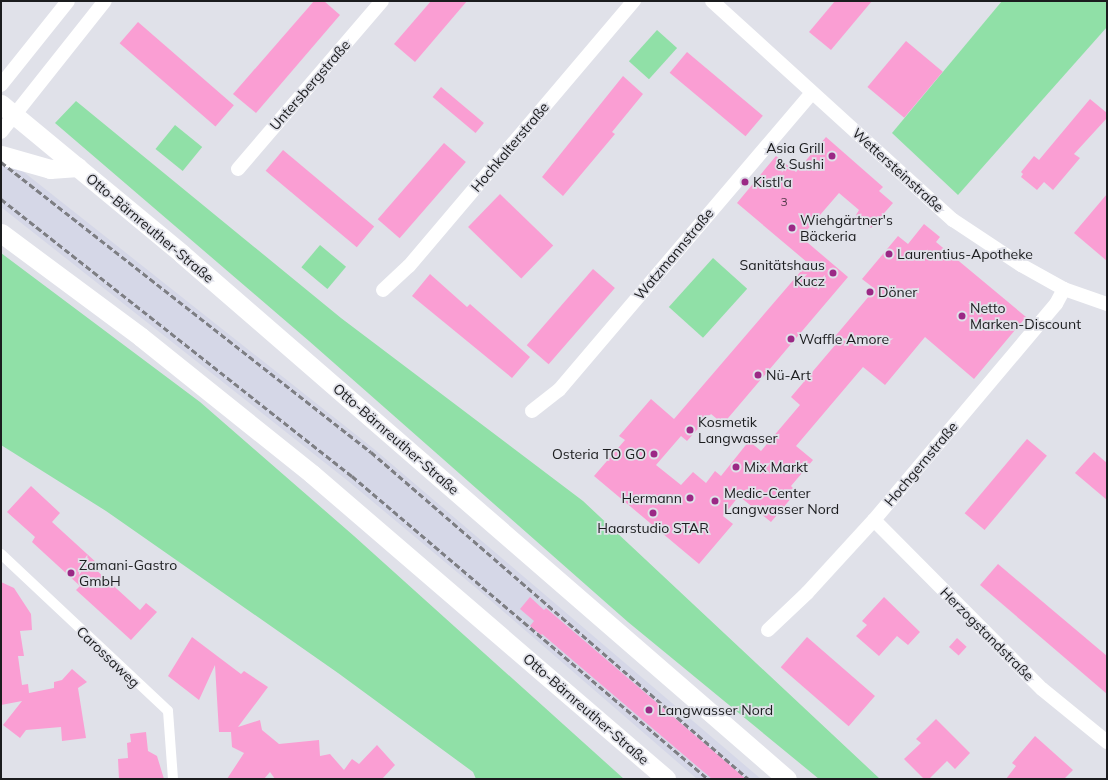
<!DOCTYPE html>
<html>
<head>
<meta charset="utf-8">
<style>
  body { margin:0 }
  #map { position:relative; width:1108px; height:780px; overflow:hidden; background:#e0e1e9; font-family:Mulish,sans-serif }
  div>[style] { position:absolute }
  .built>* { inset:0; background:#d5d7e7 }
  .green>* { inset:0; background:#90e0a7; transform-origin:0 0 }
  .building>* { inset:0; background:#fa9ed3; transform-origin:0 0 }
  .pedestrian>* { height:10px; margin:-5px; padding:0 5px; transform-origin:5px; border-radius:5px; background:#fff }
  .minor>* { height:14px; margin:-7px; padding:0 7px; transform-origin:7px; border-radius:7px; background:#fff }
  .secondary>* { height:19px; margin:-9.5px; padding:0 9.5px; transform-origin:9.5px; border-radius:9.5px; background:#fff }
  .rail>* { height:3px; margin-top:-1.5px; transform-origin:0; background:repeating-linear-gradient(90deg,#7d7e83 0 6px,transparent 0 9px) }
  .dots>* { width:11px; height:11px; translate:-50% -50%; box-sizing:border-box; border:2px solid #e0e1e9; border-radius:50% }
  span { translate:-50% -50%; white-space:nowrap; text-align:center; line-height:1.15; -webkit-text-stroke:3.5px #e0e1e9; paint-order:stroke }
  .number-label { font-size:12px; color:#533c4b }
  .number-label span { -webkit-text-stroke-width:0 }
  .street-label { font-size:14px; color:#1b1c1e }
  .poi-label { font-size:14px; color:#1b1c1e }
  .right { translate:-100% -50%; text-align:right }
  .left { translate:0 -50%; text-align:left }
  .frame { position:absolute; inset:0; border:2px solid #1b1c1e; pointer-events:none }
</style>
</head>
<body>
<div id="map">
  <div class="built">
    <div style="clip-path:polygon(1px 154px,374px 449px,761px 779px,697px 779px,482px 593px,348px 481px,1px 207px)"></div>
  </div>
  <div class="green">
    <div style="clip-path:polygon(1002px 1px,1107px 1px,1107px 27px,958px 195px,892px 133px)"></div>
    <div style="left:657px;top:30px;width:27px;height:42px;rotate:42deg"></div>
    <div style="clip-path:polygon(76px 101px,341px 318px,583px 501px,880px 779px,819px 779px,628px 622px,309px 341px,55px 123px)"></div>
    <div style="left:175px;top:125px;width:35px;height:31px;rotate:39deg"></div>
    <div style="left:320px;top:245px;width:34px;height:29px;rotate:40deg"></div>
    <div style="clip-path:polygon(1px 253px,200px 402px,354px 536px,624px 779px,476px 779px,473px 772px,338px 673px,106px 511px,1px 445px)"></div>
    <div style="left:713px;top:258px;width:46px;height:66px;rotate:42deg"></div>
  </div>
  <div class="building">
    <div style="clip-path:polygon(314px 1px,324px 1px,340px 15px,256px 113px,233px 94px)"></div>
    <div style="clip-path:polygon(431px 1px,467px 1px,415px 62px,394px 44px)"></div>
    <div style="clip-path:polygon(835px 1px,872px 1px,831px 50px,809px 32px)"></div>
    <div style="left:138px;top:22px;width:127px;height:28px;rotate:41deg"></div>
    <div style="left:906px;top:41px;width:48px;height:60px;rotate:40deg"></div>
    <div style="left:687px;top:52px;width:99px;height:27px;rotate:40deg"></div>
    <div style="clip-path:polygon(623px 76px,643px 94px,612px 132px,615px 134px,563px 196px,542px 177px)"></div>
    <div style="left:441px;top:87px;width:56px;height:13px;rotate:40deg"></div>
    <div style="clip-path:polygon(1090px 99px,1107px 113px,1107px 118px,1074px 154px,1080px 158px,1053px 190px,1044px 182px,1037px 190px,1021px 177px,1023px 174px,1021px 172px,1034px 156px,1039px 160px)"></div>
    <div style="clip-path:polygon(826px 137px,883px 187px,879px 191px,893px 203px,871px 228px,856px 215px,859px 210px,839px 193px,801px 237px,848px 277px,723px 424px,711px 414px,687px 441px,681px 436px,656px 465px,681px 485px,693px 472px,706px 483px,715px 471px,721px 476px,749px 441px,761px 451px,800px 405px,791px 397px,836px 344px,832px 340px,875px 289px,862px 279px,898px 236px,908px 244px,924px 224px,940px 237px,936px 242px,1026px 317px,974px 379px,925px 337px,885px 385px,863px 367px,796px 446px,813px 460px,791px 486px,793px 488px,789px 493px,793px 496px,771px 522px,739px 496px,723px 516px,733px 524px,699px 564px,594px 476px,625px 440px,619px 436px,651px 399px,674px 419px,808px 263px,737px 203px,776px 156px,796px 172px)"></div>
    <div style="left:444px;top:143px;width:29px;height:101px;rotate:41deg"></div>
    <div style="left:283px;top:150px;width:119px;height:27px;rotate:40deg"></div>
    <div style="left:500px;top:194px;width:74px;height:46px;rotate:44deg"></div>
    <div style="clip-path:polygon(1107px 194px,1107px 261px,1074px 233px)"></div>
    <div style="left:593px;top:269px;width:29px;height:101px;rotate:41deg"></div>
    <div style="clip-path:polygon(430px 274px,467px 307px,470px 304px,530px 357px,512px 378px,412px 296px)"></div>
    <div style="left:1027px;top:439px;width:26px;height:97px;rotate:40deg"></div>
    <div style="clip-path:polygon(1094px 452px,1107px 463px,1107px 500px,1075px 473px)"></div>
    <div style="clip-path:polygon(31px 486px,60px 513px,52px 522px,98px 564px,94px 568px,140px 610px,146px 603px,157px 612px,131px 640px,76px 590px,80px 586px,32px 542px,35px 537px,7px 512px)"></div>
    <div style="clip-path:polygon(998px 564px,1107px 656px,1107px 694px,980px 585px)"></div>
    <div style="clip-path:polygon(1px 582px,14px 588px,31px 614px,32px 630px,20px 631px,24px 656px,18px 656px,22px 685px,28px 684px,29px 693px,54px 688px,54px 682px,62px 680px,72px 669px,87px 682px,78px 688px,86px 738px,62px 741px,61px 727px,26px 730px,20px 738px,3px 725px,22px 701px,1px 705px)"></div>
    <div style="clip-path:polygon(530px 597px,544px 610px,546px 608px,746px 779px,712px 779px,542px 634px,541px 635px,530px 626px,534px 621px,520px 609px)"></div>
    <div style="clip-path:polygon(884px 597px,920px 632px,908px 645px,897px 636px,879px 656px,856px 636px,867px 625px,862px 621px)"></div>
    <div style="clip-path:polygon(192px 637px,241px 674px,244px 671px,268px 687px,238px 727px,260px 720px,262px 730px,279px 744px,319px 740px,320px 756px,330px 754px,344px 770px,352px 759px,359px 764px,377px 745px,395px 765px,382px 779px,275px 779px,270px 772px,264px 779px,227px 779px,244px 753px,232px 747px,231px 732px,219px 732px,215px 665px,199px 700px,168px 676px)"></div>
    <div style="left:807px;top:637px;width:90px;height:40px;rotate:41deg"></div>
    <div style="left:957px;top:638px;width:13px;height:12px;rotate:42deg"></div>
    <div style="clip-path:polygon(936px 719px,970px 753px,955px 769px,947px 761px,929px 779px,924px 779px,904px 759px,921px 743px,916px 739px)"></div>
    <div style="clip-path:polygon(146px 732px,148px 751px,157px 756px,164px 779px,119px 779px,118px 759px,128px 758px,127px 743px,131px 742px,130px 734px)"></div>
    <div style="clip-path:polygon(1035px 736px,1073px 770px,1064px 779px,1006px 779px,1016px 766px,1012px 763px)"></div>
  </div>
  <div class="pedestrian">
    <div style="left:1px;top:554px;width:229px;rotate:43.2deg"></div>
    <div style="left:168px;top:711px;width:68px;rotate:85.8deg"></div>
  </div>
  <div class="minor">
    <div style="left:712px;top:1px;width:326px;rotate:42.3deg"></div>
    <div style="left:953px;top:220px;width:82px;rotate:33.5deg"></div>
    <div style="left:1021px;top:265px;width:49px;rotate:29.2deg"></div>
    <div style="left:1064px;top:289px;width:46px;rotate:19.2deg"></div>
    <div style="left:1px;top:85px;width:107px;rotate:-51.4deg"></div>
    <div style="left:1px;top:132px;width:167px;rotate:-51.6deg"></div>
    <div style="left:238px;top:169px;width:221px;rotate:-49.4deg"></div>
    <div style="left:383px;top:290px;width:35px;rotate:-43deg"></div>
    <div style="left:409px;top:266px;width:348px;rotate:-49.7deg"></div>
    <div style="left:532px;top:411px;width:34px;rotate:-38deg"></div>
    <div style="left:559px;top:390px;width:390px;rotate:-49.6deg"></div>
    <div style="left:874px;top:520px;width:238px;rotate:45.2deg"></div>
    <div style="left:1042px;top:689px;width:84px;rotate:39.2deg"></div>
    <div style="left:768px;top:630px;width:54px;rotate:-43.5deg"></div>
    <div style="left:807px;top:593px;width:99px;rotate:-47.5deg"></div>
    <div style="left:874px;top:520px;width:282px;rotate:-49.9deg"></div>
    <div style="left:1056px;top:304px;width:17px;rotate:-62deg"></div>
  </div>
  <div class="secondary">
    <div style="left:1px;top:104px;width:235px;rotate:39.6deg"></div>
    <div style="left:182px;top:254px;width:801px;rotate:40.95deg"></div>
    <div style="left:1px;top:155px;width:51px;rotate:15.9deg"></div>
    <div style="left:50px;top:169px;width:28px;rotate:-4deg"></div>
    <div style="left:1px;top:233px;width:174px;rotate:36.6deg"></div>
    <div style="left:141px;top:337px;width:219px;rotate:38.7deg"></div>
    <div style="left:312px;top:474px;width:467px;rotate:40.7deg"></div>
  </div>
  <div class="rail">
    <div style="left:1px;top:162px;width:470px;rotate:38.1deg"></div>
    <div style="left:371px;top:452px;width:500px;rotate:40.9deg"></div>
    <div style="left:1px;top:199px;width:447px;rotate:38.3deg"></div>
    <div style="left:352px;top:476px;width:467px;rotate:40.4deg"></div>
  </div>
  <div class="dots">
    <div style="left:832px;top:156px;background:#9b2885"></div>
    <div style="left:745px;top:182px;background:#9b2885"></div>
    <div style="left:792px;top:228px;background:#9b2885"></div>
    <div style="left:889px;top:254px;background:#9b2885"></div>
    <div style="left:833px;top:273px;background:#9b2885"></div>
    <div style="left:870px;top:292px;background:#9b2885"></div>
    <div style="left:962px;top:316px;background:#9b2885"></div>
    <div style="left:791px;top:339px;background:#9b2885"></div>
    <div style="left:758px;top:375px;background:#9b2885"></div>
    <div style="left:690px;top:430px;background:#9b2885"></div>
    <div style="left:654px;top:454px;background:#9b2885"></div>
    <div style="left:736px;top:467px;background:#9b2885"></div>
    <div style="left:690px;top:498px;background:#9b2885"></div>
    <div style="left:715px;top:501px;background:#9b2885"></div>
    <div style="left:653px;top:513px;background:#9b2885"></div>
    <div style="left:71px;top:573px;background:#9b2885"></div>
    <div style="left:649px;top:710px;background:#9b2885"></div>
  </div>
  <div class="number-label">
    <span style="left:784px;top:202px">3</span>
  </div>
  <div class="street-label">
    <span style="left:310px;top:85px;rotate:-49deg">Untersbergstraße</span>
    <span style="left:510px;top:147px;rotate:-50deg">Hochkalterstraße</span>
    <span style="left:898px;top:170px;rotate:42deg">Wettersteinstraße</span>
    <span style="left:150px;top:228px;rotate:40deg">Otto-Bärnreuther-Straße</span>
    <span style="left:674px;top:254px;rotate:-50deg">Watzmannstraße</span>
    <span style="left:396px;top:439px;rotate:41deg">Otto-Bärnreuther-Straße</span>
    <span style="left:921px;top:464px;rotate:-50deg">Hochgernstraße</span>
    <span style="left:987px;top:634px;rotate:45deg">Herzogstandstraße</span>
    <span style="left:108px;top:657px;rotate:44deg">Carossaweg</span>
    <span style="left:586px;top:709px;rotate:41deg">Otto-Bärnreuther-Straße</span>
  </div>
  <div class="poi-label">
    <span class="right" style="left:824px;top:156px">Asia Grill<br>&amp; Sushi</span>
    <span class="left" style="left:753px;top:182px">Kistl'a</span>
    <span class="left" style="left:800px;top:228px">Wiehgärtner's<br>Bäckeria</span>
    <span class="left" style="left:897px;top:254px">Laurentius-Apotheke</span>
    <span class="right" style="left:825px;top:273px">Sanitätshaus<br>Kucz</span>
    <span class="left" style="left:878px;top:292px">Döner</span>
    <span class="left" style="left:970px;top:316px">Netto<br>Marken-Discount</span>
    <span class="left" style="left:799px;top:339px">Waffle Amore</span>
    <span class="left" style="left:766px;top:375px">Nü-Art</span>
    <span class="left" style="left:698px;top:430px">Kosmetik<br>Langwasser</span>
    <span class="right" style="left:646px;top:454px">Osteria TO GO</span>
    <span class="left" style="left:744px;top:467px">Mix Markt</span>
    <span class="left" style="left:724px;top:501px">Medic-Center<br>Langwasser Nord</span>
    <span class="right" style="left:682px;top:498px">Hermann</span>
    <span style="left:653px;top:528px">Haarstudio STAR</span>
    <span class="left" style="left:79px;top:573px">Zamani-Gastro<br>GmbH</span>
    <span class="left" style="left:658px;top:710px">Langwasser Nord</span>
  </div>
  <div class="frame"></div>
</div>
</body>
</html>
